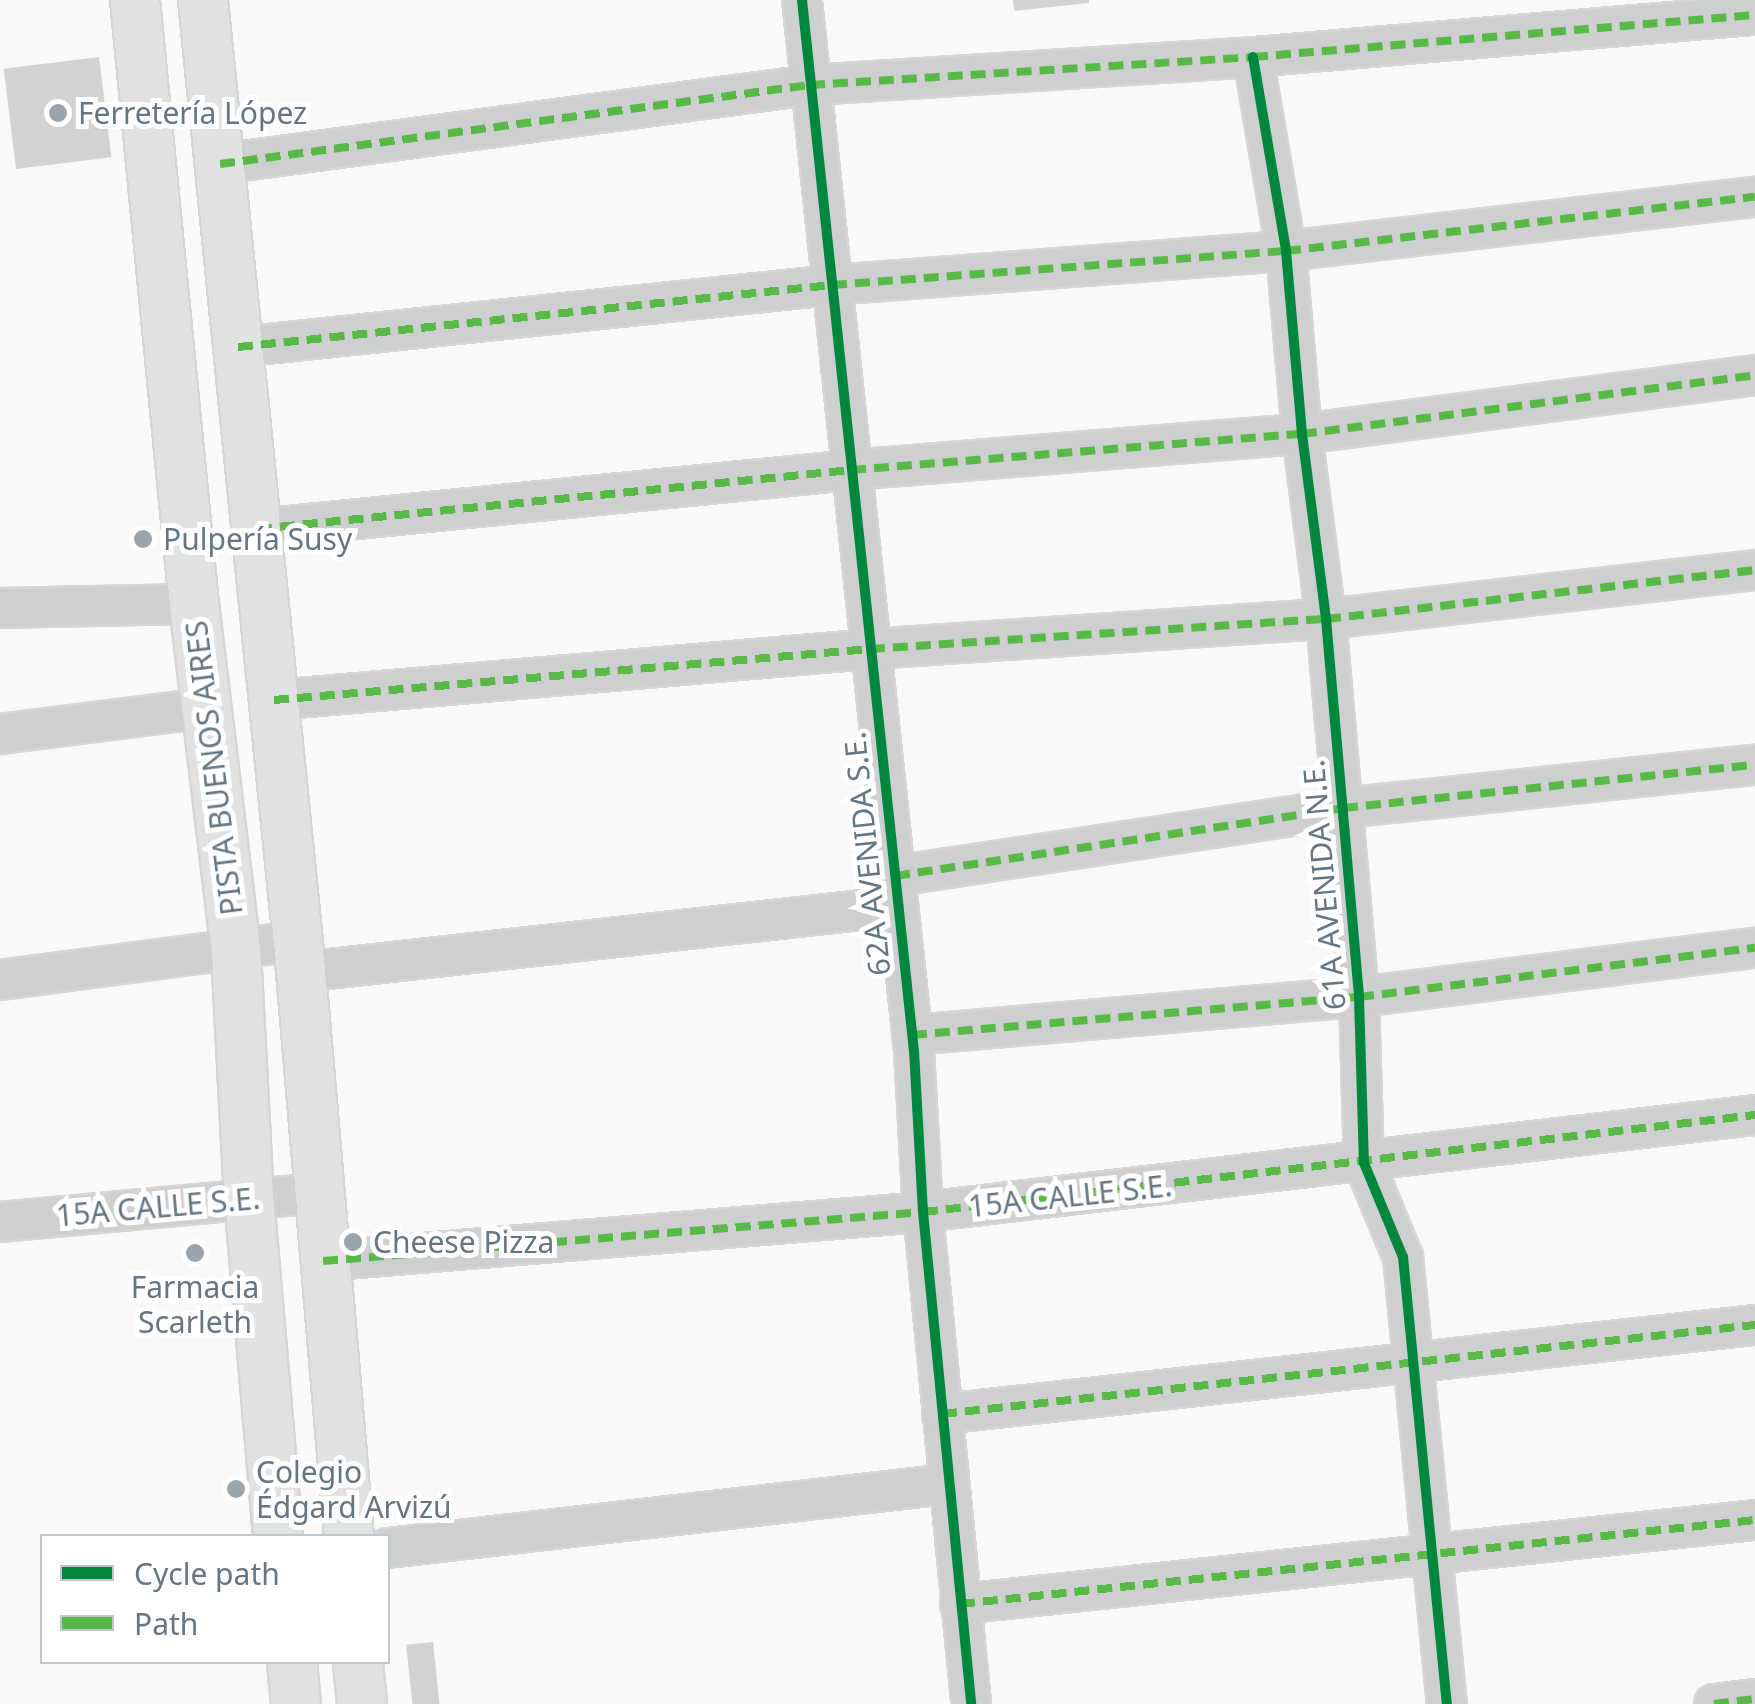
<!DOCTYPE html>
<html>
<head>
<meta charset="utf-8">
<style>
  body { margin:0 }
  #map { position:relative; width:1755px; height:1704px; overflow:hidden; background:#f9f9f9; font-family:"Noto Sans",sans-serif }
  div>[style] { position:absolute }
  .building>* { inset:0; background:#d0d2d3; transform-origin:0 0 }
  .roads { filter:drop-shadow(2px 0 #d5d6d7) drop-shadow(-2px 0 #d5d6d7) drop-shadow(0 2px #d5d6d7) drop-shadow(0 -2px #d5d6d7) }
  .minor>* { height:38px; margin:-19px; padding:0 19px; transform-origin:19px; border-radius:19px; background:#cecfd0 }
  .major>* { height:48px; margin:-24px; padding:0 24px; transform-origin:24px; border-radius:24px; background:#e1e2e2 }
  .quiet>* { height:8px; margin-top:-4px; transform-origin:0; background:repeating-linear-gradient(90deg,#58b947 0 15px,transparent 0 23px) }
  .cycleway>* { height:10px; margin:-5px; padding:0 5px; transform-origin:5px; border-radius:5px; background:#00873e }
  .dots>* { width:28px; height:28px; translate:-50% -50%; box-sizing:border-box; border:5px solid #fff; border-radius:50% }
  span { translate:-50% -50%; white-space:nowrap; text-align:center; line-height:1.15; -webkit-text-stroke:10px #fff; paint-order:stroke }
  .poi-label { font-size:30px; color:#657683 }
  .left { translate:0 -50%; text-align:left }
  .street-label { font-size:30px; color:#657683 }
  .legend { position:absolute; left:40px; top:1534px; width:350px; height:130px; box-sizing:border-box; background:#fff; border:2px solid #c1c8cd; margin:0; padding:12px 18px; list-style:none; font-size:30px; color:#657683 }
  .legend li { display:flex; align-items:center; gap:20px; height:50px }
  .legend b { width:50px; border:2px solid #c1c8cd }
</style>
</head>
<body>
<div id="map">
  <div class="building">
    <div style="clip-path:polygon(1013px 0,1089px 0,1089px 3px,1014px 11px)"></div>
    <div style="left:99px;top:57px;width:101px;height:96px;rotate:83deg"></div>
    <div style="left:433px;top:1642px;width:62px;height:27px;rotate:84deg"></div>
  </div>
  <div class="roads">
    <div class="minor">
      <div style="left:802px;top:0;width:1057px;rotate:83.92deg"></div>
      <div style="left:914px;top:1051px;width:161px;rotate:86.8deg"></div>
      <div style="left:923px;top:1212px;width:494px;rotate:84.4deg"></div>
      <div style="left:1253px;top:57px;width:197px;rotate:80.3deg"></div>
      <div style="left:1286px;top:251px;width:184px;rotate:85deg"></div>
      <div style="left:1302px;top:434px;width:187px;rotate:82.6deg"></div>
      <div style="left:1326px;top:619px;width:379px;rotate:85deg"></div>
      <div style="left:1359px;top:997px;width:166px;rotate:88.3deg"></div>
      <div style="left:1364px;top:1163px;width:102px;rotate:67.5deg"></div>
      <div style="left:1403px;top:1257px;width:449px;rotate:84.4deg"></div>
      <div style="left:220px;top:164px;width:595px;rotate:-7.63deg"></div>
      <div style="left:810px;top:85px;width:444px;rotate:-3.6deg"></div>
      <div style="left:1253px;top:57px;width:500px;rotate:-4.8deg"></div>
      <div style="left:238px;top:347px;width:597px;rotate:-5.96deg"></div>
      <div style="left:832px;top:285px;width:455px;rotate:-4.3deg"></div>
      <div style="left:1286px;top:251px;width:472px;rotate:-6.6deg"></div>
      <div style="left:257px;top:529px;width:597px;rotate:-5.67deg"></div>
      <div style="left:851px;top:470px;width:452px;rotate:-4.6deg"></div>
      <div style="left:1302px;top:434px;width:457px;rotate:-7.4deg"></div>
      <div style="left:0;top:608px;width:194px;rotate:-1.2deg"></div>
      <div style="left:274px;top:700px;width:598px;rotate:-4.89deg"></div>
      <div style="left:870px;top:649px;width:457px;rotate:-3.8deg"></div>
      <div style="left:1326px;top:619px;width:432px;rotate:-6.5deg"></div>
      <div style="left:0;top:734px;width:207px;rotate:-7.2deg"></div>
      <div style="left:895px;top:876px;width:453px;rotate:-8.6deg"></div>
      <div style="left:1343px;top:808px;width:414px;rotate:-6deg"></div>
      <div style="left:301px;top:972px;width:601px;rotate:-6.31deg"></div>
      <div style="left:0;top:980px;width:301px;rotate:-7.5deg"></div>
      <div style="left:912px;top:1035px;width:449px;rotate:-4.9deg"></div>
      <div style="left:1359px;top:997px;width:399px;rotate:-7.1deg"></div>
      <div style="left:0;top:1222px;width:318px;rotate:-5.2deg"></div>
      <div style="left:323px;top:1261px;width:602px;rotate:-4.67deg"></div>
      <div style="left:923px;top:1212px;width:838px;rotate:-6.65deg"></div>
      <div style="left:942px;top:1414px;width:818px;rotate:-6.25deg"></div>
      <div style="left:388px;top:1548px;width:564px;rotate:-6.52deg"></div>
      <div style="left:960px;top:1604px;width:799px;rotate:-6.03deg"></div>
      <div style="left:1714px;top:1704px;width:41px;rotate:-7deg"></div>
    </div>
    <div class="major">
      <div style="left:135px;top:0;width:607px;rotate:84.42deg"></div>
      <div style="left:194px;top:604px;width:350px;rotate:83.1deg"></div>
      <div style="left:236px;top:951px;width:247px;rotate:87deg"></div>
      <div style="left:249px;top:1198px;width:339px;rotate:85.1deg"></div>
      <div style="left:203px;top:0;width:977px;rotate:84.24deg"></div>
      <div style="left:301px;top:972px;width:566px;rotate:85.14deg"></div>
      <div style="left:292px;top:1662px;width:42px;rotate:84.6deg"></div>
      <div style="left:358px;top:1662px;width:42px;rotate:84.6deg"></div>
    </div>
  </div>
  <div class="quiet">
    <div style="left:220px;top:164px;width:595px;rotate:-7.63deg"></div>
    <div style="left:810px;top:85px;width:444px;rotate:-3.6deg"></div>
    <div style="left:1253px;top:57px;width:500px;rotate:-4.8deg"></div>
    <div style="left:238px;top:347px;width:597px;rotate:-5.96deg"></div>
    <div style="left:832px;top:285px;width:455px;rotate:-4.3deg"></div>
    <div style="left:1286px;top:251px;width:472px;rotate:-6.6deg"></div>
    <div style="left:257px;top:529px;width:597px;rotate:-5.67deg"></div>
    <div style="left:851px;top:470px;width:452px;rotate:-4.6deg"></div>
    <div style="left:1302px;top:434px;width:457px;rotate:-7.4deg"></div>
    <div style="left:274px;top:700px;width:598px;rotate:-4.89deg"></div>
    <div style="left:870px;top:649px;width:457px;rotate:-3.8deg"></div>
    <div style="left:1326px;top:619px;width:432px;rotate:-6.5deg"></div>
    <div style="left:895px;top:876px;width:453px;rotate:-8.6deg"></div>
    <div style="left:1343px;top:808px;width:414px;rotate:-6deg"></div>
    <div style="left:912px;top:1035px;width:449px;rotate:-4.9deg"></div>
    <div style="left:1359px;top:997px;width:399px;rotate:-7.1deg"></div>
    <div style="left:323px;top:1261px;width:602px;rotate:-4.67deg"></div>
    <div style="left:923px;top:1212px;width:838px;rotate:-6.65deg"></div>
    <div style="left:942px;top:1414px;width:818px;rotate:-6.25deg"></div>
    <div style="left:960px;top:1604px;width:799px;rotate:-6.03deg"></div>
    <div style="left:1714px;top:1704px;width:41px;rotate:-7deg"></div>
  </div>
  <div class="cycleway">
    <div style="left:802px;top:0;width:1057px;rotate:83.92deg"></div>
    <div style="left:914px;top:1051px;width:161px;rotate:86.8deg"></div>
    <div style="left:923px;top:1212px;width:494px;rotate:84.4deg"></div>
    <div style="left:1253px;top:57px;width:197px;rotate:80.3deg"></div>
    <div style="left:1286px;top:251px;width:184px;rotate:85deg"></div>
    <div style="left:1302px;top:434px;width:187px;rotate:82.6deg"></div>
    <div style="left:1326px;top:619px;width:379px;rotate:85deg"></div>
    <div style="left:1359px;top:997px;width:166px;rotate:88.3deg"></div>
    <div style="left:1364px;top:1163px;width:102px;rotate:67.5deg"></div>
    <div style="left:1403px;top:1257px;width:449px;rotate:84.4deg"></div>
  </div>
  <div class="dots">
    <div style="left:58px;top:113px;background:#99a4ac"></div>
    <div style="left:143px;top:539px;background:#99a4ac"></div>
    <div style="left:353px;top:1242px;background:#99a4ac"></div>
    <div style="left:195px;top:1253px;background:#99a4ac"></div>
    <div style="left:236px;top:1489px;background:#99a4ac"></div>
  </div>
  <div class="poi-label">
    <span class="left" style="left:78px;top:113px">Ferretería López</span>
    <span class="left" style="left:163px;top:539px">Pulpería Susy</span>
    <span class="left" style="left:373px;top:1242px">Cheese Pizza</span>
    <span style="left:195px;top:1304px">Farmacia<br>Scarleth</span>
    <span class="left" style="left:256px;top:1489px">Colegio<br>Édgard Arvizú</span>
  </div>
  <div class="street-label">
    <span style="left:214px;top:768px;rotate:-97deg">PISTA BUENOS AIRES</span>
    <span style="left:867px;top:854px;rotate:-96deg">62A AVENIDA S.E.</span>
    <span style="left:1324px;top:885px;rotate:-95deg">61A AVENIDA N.E.</span>
    <span style="left:1070px;top:1196px;rotate:-6deg">15A CALLE S.E.</span>
    <span style="left:158px;top:1207px;rotate:-5deg">15A CALLE S.E.</span>
  </div>
  <ul class="legend">
  <li><b style="height:12px;background:#00873e"></b>Cycle path</li>
  <li><b style="height:12px;background:#58b947"></b>Path</li>
  </ul>
</div>
</body>
</html>
